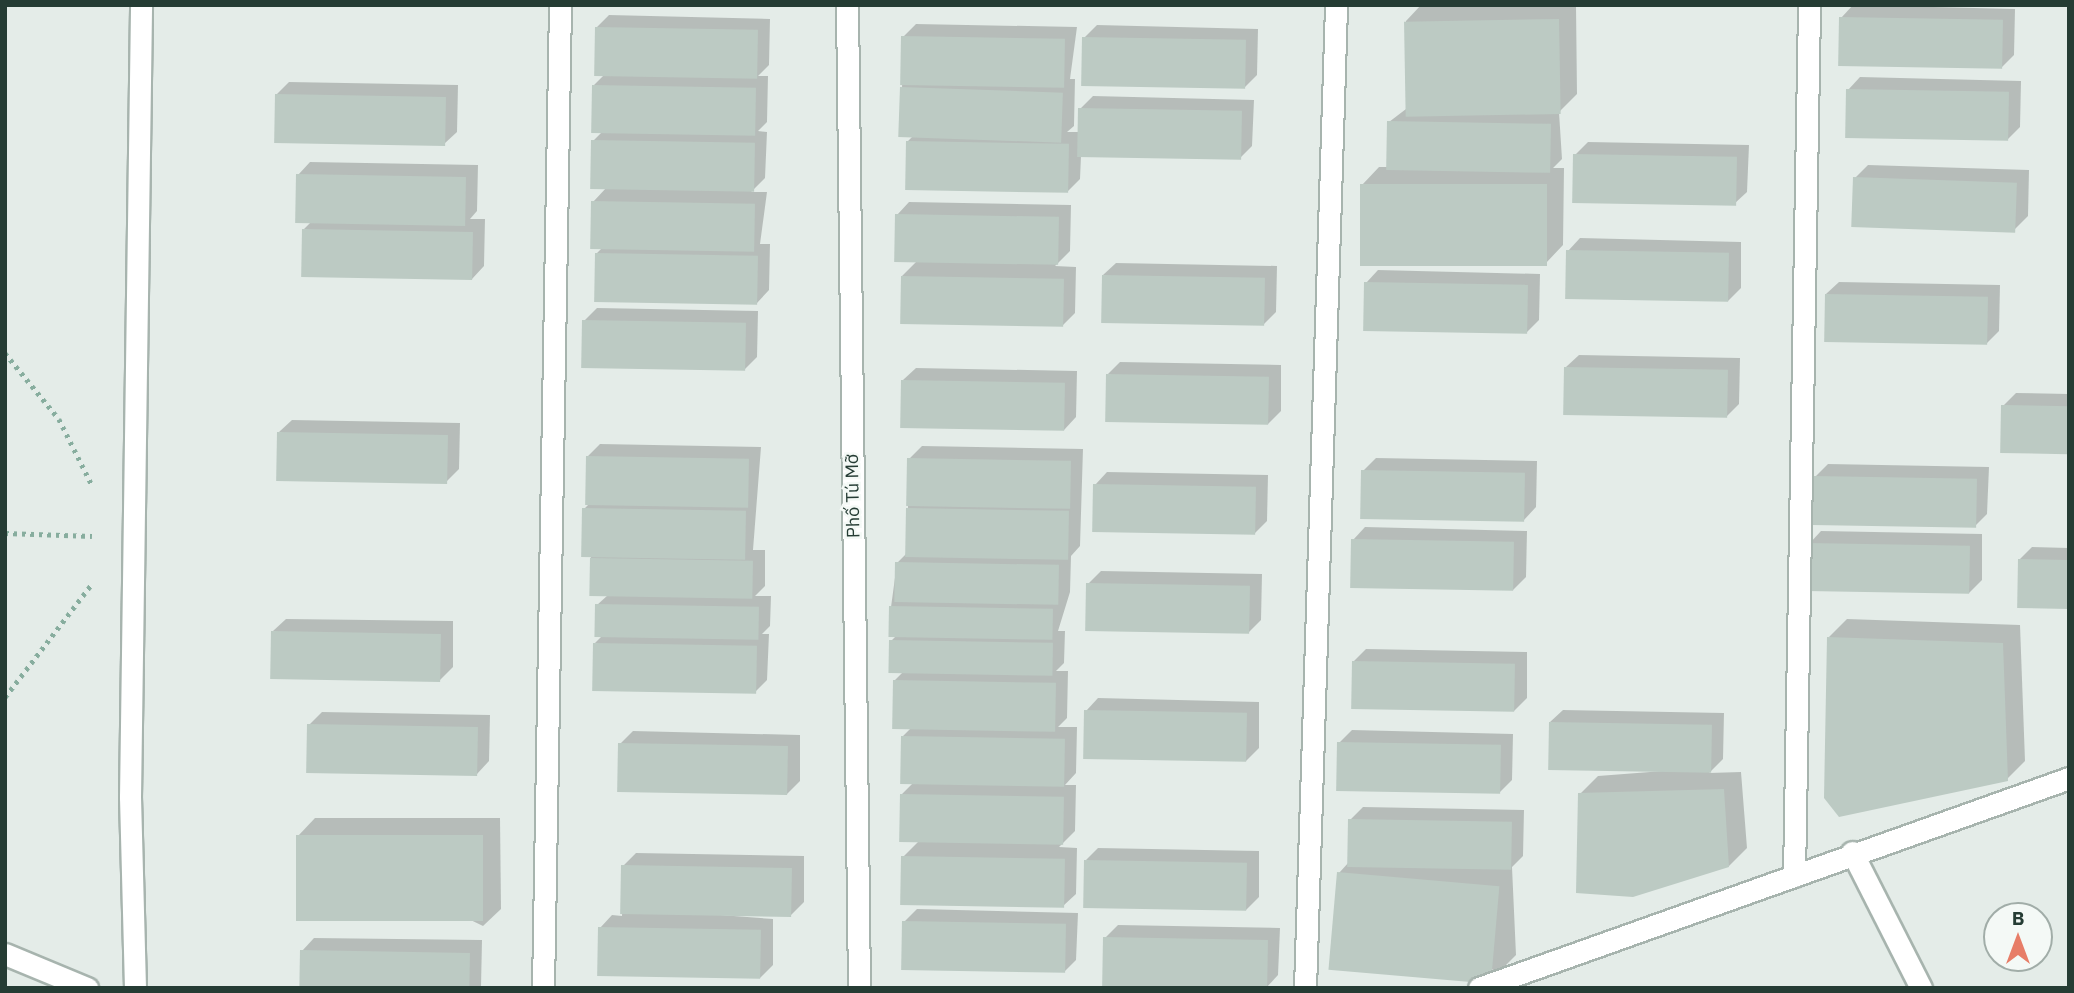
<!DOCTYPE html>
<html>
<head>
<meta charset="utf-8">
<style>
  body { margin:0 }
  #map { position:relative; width:2074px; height:993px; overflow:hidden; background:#e4ece8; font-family:"IBM Plex Sans",sans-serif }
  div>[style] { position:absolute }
  .shadow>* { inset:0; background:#0003 }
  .building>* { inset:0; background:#bccac3; transform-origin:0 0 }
  .path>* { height:4.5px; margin-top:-2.25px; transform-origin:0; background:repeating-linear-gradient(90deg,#87ad9e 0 3.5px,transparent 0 8.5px) }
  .roads { filter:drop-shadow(2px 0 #a7b4ae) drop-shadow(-2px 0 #a7b4ae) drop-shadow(0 2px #a7b4ae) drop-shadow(0 -2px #a7b4ae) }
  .minor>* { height:21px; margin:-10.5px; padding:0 10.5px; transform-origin:10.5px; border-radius:10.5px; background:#fff }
  .secondary>* { height:21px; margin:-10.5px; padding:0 10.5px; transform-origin:10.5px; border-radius:10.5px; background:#fff }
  span { translate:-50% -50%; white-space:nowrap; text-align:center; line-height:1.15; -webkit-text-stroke:5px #f4f9f6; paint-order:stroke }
  .street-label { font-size:18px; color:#253c34 }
  .frame { position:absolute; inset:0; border:7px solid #253c34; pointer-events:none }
  .north { position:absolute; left:1983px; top:902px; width:70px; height:70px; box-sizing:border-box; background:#f4f9f6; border:2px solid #a1ada8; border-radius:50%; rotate:0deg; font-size:19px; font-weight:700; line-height:28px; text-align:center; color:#253c34 }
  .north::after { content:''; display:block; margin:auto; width:24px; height:32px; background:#e77d67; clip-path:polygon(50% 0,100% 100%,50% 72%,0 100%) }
</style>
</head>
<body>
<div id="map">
  <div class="shadow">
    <div style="clip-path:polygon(1421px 5px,1576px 5px,1577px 94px,1559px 112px,1562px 159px,1553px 168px,1564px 168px,1563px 245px,1546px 263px,1362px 185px,1379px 167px,1388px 167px,1389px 122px,1406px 109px,1406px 21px)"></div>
    <div style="clip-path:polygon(1853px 5px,2015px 9px,2014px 55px,2001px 68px,1841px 18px)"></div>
    <div style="clip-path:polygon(609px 15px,770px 19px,769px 65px,758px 76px,768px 76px,767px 122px,758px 131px,767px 132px,765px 178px,751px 192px,767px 192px,760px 244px,770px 244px,769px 290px,757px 303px,596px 254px,602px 248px,593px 202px,607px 187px,593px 141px,602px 132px,594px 85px,605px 74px,596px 28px)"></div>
    <div style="clip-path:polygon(916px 24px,1077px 27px,1070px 79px,1075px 79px,1074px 126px,1067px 132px,1079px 132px,1080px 109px,1093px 96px,1254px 100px,1252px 146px,1239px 159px,1081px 156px,1080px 179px,1068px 191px,907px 142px,914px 135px,902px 88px,903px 37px)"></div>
    <div style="clip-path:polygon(1097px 25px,1258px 29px,1257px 75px,1244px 88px,1084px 38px)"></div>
    <div style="clip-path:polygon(1860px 77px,2021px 81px,2020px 127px,2007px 140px,1848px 90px)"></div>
    <div style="clip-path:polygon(289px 82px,458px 85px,457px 132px,444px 144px,276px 95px)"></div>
    <div style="clip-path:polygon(1588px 142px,1749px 145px,1747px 192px,1734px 204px,1575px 155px)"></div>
    <div style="clip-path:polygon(310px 162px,478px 165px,477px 211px,470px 219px,485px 219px,484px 266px,472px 279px,304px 229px,311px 222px,298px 175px)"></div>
    <div style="clip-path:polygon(1868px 165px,2029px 170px,2028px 216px,2015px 229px,1855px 178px)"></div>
    <div style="clip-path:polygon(909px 202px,1071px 205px,1070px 251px,1055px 266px,1076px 267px,1075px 313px,1062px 326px,902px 276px,917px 261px,897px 215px)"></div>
    <div style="clip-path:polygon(1580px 238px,1741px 242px,1741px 288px,1728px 301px,1568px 251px)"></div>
    <div style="clip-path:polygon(1116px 263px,1277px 266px,1276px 312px,1263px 325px,1103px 275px)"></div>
    <div style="clip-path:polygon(1378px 270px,1540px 274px,1539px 320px,1526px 333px,1366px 283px)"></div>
    <div style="clip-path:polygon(1839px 282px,2000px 285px,1999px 331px,1986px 344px,1826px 294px)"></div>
    <div style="clip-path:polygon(597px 308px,758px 311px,757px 357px,744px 370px,584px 321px)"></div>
    <div style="clip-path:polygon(1579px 355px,1740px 358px,1739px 404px,1726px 417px,1566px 367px)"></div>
    <div style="clip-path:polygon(1120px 362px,1281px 365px,1281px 411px,1268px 424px,1108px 374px)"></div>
    <div style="clip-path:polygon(916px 368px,1077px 371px,1076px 417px,1064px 430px,903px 380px)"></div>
    <div style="clip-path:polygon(2016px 393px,2069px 394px,2069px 453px,2003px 406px)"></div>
    <div style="clip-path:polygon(292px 420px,460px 423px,459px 469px,446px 482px,279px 432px)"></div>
    <div style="clip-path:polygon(600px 444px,761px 447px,753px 550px,765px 550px,765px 586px,755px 596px,771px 596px,770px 626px,762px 634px,769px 634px,767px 680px,754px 693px,595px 643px,603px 635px,597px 605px,608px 595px,591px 559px,584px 509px,590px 503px,587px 457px)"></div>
    <div style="clip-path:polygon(922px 446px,1083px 449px,1080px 546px,1071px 556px,1070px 592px,1058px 631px,1065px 631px,1064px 663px,1056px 671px,1068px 671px,1067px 718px,1058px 727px,1077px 727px,1076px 773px,1065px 785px,1076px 785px,1075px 831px,1059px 847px,1077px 848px,1076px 894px,1063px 906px,903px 857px,919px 841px,902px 794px,913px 783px,903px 736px,912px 727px,894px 681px,903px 672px,891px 641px,897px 635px,891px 607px,897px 563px,907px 553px,909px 459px)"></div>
    <div style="clip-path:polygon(1376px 458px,1537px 461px,1536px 507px,1524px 520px,1363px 471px)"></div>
    <div style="clip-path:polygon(1828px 464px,1989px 467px,1987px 514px,1975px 526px,1815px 477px)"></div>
    <div style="clip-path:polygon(1107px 472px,1268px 475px,1267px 521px,1254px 534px,1095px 485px)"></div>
    <div style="clip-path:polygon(1365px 527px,1527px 531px,1526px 577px,1513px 590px,1353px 540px)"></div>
    <div style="clip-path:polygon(1821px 531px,1982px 534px,1982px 580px,1969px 593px,1809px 544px)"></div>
    <div style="clip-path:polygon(2032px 547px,2069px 548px,2069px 607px,2019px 560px)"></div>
    <div style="clip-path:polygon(1101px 571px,1262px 574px,1261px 620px,1248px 633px,1088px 584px)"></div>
    <div style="clip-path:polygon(286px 619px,453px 621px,453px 667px,440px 680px,273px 631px)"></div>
    <div style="clip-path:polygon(1847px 619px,2020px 625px,2025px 761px,2007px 779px,1829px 637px)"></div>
    <div style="clip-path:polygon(1366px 649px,1527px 652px,1527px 698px,1514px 711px,1353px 662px)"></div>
    <div style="clip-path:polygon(1098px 698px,1259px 702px,1259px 748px,1246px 761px,1086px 711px)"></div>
    <div style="clip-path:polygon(1563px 710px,1724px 713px,1723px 759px,1709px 773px,1741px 772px,1747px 848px,1729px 866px,1580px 794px,1598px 776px,1663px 771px,1550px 722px)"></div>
    <div style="clip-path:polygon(322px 712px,490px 715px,489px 761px,477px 774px,309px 725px)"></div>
    <div style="clip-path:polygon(1352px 730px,1513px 734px,1512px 780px,1499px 793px,1339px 743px)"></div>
    <div style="clip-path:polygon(633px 731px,800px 735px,800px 781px,787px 794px,620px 744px)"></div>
    <div style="clip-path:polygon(1363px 807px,1524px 810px,1523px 856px,1512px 867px,1516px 955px,1498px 973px,1339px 873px,1349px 862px,1350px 820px)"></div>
    <div style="clip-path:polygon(315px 818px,500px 818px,501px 909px,483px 926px,298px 836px)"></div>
    <div style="clip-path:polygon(1098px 848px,1259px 851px,1259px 897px,1246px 910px,1086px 860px)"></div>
    <div style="clip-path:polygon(636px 853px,804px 856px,804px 902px,791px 915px,707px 914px,773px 919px,773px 965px,760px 978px,600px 928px,612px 915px,622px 916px,623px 866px)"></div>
    <div style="clip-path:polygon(917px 909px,1078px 913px,1076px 960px,1064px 972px,904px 922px)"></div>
    <div style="clip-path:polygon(1118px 925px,1280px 928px,1278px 975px,1266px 988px,1105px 938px)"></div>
    <div style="clip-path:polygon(314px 938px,482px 940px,481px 987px,301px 988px,302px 951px)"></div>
  </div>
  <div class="building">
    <div style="left:1839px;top:17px;width:164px;height:49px;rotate:1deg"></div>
    <div style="left:1559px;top:19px;width:95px;height:155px;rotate:89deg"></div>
    <div style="left:595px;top:27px;width:163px;height:49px;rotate:1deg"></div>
    <div style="left:901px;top:36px;width:164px;height:49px;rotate:1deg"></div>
    <div style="left:1082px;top:37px;width:164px;height:49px;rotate:1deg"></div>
    <div style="left:592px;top:85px;width:164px;height:48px;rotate:1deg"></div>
    <div style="left:900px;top:87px;width:163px;height:50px;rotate:2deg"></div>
    <div style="left:1846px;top:89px;width:163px;height:49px;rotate:1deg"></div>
    <div style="left:275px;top:94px;width:171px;height:49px;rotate:1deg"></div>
    <div style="left:1078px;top:108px;width:164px;height:49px;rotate:1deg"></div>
    <div style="left:1387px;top:121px;width:164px;height:49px;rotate:1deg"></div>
    <div style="left:591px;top:140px;width:164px;height:49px;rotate:1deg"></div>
    <div style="left:906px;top:141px;width:163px;height:49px;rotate:1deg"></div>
    <div style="left:1573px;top:154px;width:164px;height:49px;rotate:1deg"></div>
    <div style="left:296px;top:174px;width:170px;height:49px;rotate:1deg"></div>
    <div style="left:1853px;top:177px;width:164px;height:50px;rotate:2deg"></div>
    <div style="left:1360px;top:184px;width:187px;height:82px"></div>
    <div style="left:591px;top:201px;width:164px;height:48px;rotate:1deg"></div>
    <div style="left:895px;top:214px;width:164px;height:48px;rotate:1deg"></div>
    <div style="left:302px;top:229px;width:171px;height:48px;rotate:1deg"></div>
    <div style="left:1566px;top:250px;width:163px;height:49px;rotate:1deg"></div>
    <div style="left:595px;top:253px;width:163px;height:49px;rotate:1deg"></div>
    <div style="left:1102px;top:275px;width:163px;height:48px;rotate:1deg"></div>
    <div style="left:901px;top:276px;width:163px;height:48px;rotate:1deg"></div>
    <div style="left:1364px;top:282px;width:164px;height:49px;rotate:1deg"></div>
    <div style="left:1825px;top:294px;width:163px;height:48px;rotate:1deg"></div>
    <div style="left:582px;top:320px;width:164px;height:48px;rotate:1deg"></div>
    <div style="left:1564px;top:367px;width:164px;height:48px;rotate:1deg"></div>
    <div style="left:1106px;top:374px;width:163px;height:48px;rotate:1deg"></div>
    <div style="left:901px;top:380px;width:164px;height:48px;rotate:1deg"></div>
    <div style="left:2001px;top:405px;width:68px;height:48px;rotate:1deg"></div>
    <div style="left:277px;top:432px;width:171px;height:49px;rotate:1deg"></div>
    <div style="left:586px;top:456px;width:163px;height:49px;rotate:1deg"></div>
    <div style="left:907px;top:458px;width:164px;height:48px;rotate:1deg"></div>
    <div style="left:1361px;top:470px;width:164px;height:49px;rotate:1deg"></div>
    <div style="left:1813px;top:476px;width:164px;height:49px;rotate:1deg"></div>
    <div style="left:1093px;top:484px;width:163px;height:48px;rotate:1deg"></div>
    <div style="left:582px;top:508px;width:164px;height:49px;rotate:1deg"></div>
    <div style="left:906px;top:508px;width:163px;height:49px;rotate:1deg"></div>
    <div style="left:1351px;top:539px;width:163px;height:49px;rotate:1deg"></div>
    <div style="left:1807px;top:543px;width:163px;height:48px;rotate:1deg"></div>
    <div style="left:590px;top:558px;width:163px;height:38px;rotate:1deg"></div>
    <div style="left:2018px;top:559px;width:51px;height:49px;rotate:1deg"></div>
    <div style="left:895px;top:562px;width:164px;height:40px;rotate:1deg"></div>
    <div style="left:1086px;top:583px;width:164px;height:48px;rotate:1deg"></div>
    <div style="left:595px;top:604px;width:164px;height:33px;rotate:1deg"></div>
    <div style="left:889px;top:606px;width:164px;height:31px;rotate:1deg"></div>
    <div style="left:271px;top:631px;width:170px;height:48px;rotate:1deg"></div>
    <div style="clip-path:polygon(1827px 637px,2003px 643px,2008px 781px,1839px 817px,1824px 798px)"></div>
    <div style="left:889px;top:640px;width:164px;height:33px;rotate:1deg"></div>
    <div style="left:593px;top:643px;width:164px;height:48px;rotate:1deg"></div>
    <div style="left:1352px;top:661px;width:163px;height:48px;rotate:1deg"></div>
    <div style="left:893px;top:680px;width:163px;height:49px;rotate:1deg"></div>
    <div style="left:1084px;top:710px;width:163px;height:49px;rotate:1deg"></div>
    <div style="left:1549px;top:722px;width:163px;height:48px;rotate:1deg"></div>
    <div style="left:307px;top:724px;width:171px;height:49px;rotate:1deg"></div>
    <div style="left:901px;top:736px;width:164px;height:48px;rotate:1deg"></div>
    <div style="left:1337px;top:742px;width:164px;height:49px;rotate:1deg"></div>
    <div style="left:618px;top:743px;width:170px;height:49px;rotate:1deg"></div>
    <div style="clip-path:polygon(1724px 789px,1729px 867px,1633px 897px,1576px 893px,1578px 793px)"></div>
    <div style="left:900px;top:794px;width:164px;height:48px;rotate:1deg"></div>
    <div style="left:1348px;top:819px;width:164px;height:48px;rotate:1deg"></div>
    <div style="left:296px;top:835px;width:187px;height:86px"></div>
    <div style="left:901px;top:856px;width:164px;height:49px;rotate:1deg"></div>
    <div style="left:1084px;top:860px;width:163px;height:48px;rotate:1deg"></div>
    <div style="left:621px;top:865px;width:171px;height:49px;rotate:1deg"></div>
    <div style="left:1337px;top:872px;width:163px;height:98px;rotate:5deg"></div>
    <div style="left:902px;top:921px;width:164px;height:49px;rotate:1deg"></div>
    <div style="left:598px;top:927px;width:163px;height:49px;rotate:1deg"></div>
    <div style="left:1103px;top:937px;width:165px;height:49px;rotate:1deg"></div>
    <div style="left:300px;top:950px;width:170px;height:38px;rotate:1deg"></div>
  </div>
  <div class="path">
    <div style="left:5px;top:353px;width:85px;rotate:50.7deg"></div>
    <div style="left:59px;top:419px;width:76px;rotate:63.4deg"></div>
    <div style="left:5px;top:533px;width:87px;rotate:2deg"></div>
    <div style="left:5px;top:697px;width:141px;rotate:-52.5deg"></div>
  </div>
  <div class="roads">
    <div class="minor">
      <div style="left:1852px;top:852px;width:153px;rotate:63.1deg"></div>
      <div style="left:1794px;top:876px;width:871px;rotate:-89.01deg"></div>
      <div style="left:5px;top:954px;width:89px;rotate:22.5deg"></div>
      <div style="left:135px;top:988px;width:191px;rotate:-91.5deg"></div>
      <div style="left:130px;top:797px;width:792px;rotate:-89.2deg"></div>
      <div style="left:543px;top:988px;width:983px;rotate:-89.01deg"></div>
      <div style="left:1305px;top:988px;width:983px;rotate:-88.19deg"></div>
      <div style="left:1479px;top:988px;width:626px;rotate:-19.59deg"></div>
    </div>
    <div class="secondary">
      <div style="left:847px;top:5px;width:983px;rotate:89.3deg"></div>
    </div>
  </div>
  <div class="street-label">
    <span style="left:853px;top:496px;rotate:-91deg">Phố Tú Mỡ</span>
  </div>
  <div class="frame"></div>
  <div class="north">B</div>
</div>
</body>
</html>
